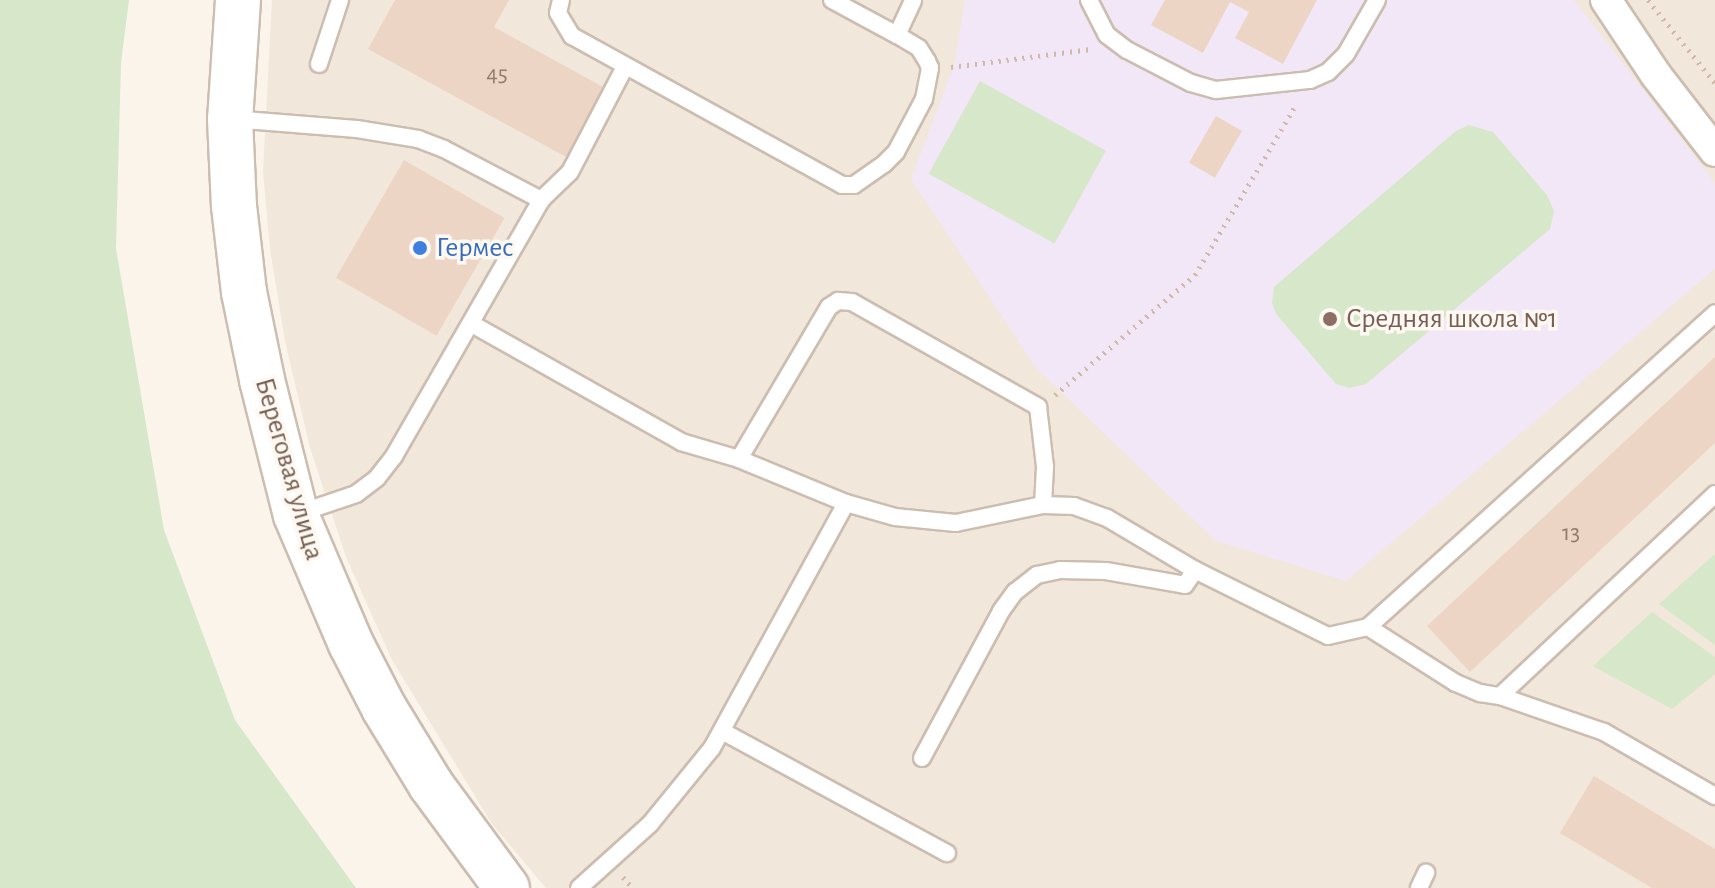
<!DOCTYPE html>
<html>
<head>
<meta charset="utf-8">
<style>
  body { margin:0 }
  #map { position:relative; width:1715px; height:888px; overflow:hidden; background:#fbf4eb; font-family:"Alegreya Sans",sans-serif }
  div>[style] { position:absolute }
  .residential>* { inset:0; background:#f1e7da }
  .education>* { inset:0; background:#f1e7f7 }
  .green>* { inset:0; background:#d6e7ca; transform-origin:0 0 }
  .building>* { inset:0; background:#edd5c5; transform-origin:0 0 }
  .path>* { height:5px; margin-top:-2.5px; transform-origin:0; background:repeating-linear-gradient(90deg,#d2b8a8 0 2px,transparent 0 8px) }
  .roads { filter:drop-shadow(2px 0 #ccbdb1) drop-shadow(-2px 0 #ccbdb1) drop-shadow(0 2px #ccbdb1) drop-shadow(0 -2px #ccbdb1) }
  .service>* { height:16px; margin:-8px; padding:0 8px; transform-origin:8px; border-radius:8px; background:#fff }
  .minor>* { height:30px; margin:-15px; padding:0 15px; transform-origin:15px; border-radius:15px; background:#fff }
  .secondary>* { height:44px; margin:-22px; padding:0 22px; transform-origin:22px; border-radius:22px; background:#fff }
  .dots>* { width:22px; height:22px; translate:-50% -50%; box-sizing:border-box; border:4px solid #fdf8f1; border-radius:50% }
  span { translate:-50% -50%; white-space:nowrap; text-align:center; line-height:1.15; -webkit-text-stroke:7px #fdf8f1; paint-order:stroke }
  .number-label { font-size:24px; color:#927b6d }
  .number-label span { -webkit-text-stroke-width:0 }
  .shop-label { font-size:28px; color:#366cbe }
  .left { translate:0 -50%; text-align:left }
  .education-label { font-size:28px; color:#785e54 }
  .street-label { font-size:28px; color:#735d50 }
</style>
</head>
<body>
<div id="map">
  <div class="residential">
    <div style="clip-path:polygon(272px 0,1715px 0,1715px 888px,546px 888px,492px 824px,392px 660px,346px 557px,310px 448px,285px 341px,270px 249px,263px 172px)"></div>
  </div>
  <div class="education">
    <div style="clip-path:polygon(965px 0,1574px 0,1715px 183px,1715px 269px,1346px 581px,1216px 541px,1036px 368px,911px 179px,954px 66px)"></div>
  </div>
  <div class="green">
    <div style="clip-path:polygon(0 0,129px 0,121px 63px,116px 248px,164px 530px,235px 720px,356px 888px,0 888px)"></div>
    <div style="left:980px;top:81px;width:144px;height:106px;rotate:29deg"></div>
    <div style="clip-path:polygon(1469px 125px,1493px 132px,1547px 195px,1554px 211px,1550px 229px,1366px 384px,1349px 388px,1336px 384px,1277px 315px,1272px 303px,1274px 287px,1456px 131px)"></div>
    <div style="clip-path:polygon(1715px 554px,1715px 645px,1659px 604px)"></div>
    <div style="clip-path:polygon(1652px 612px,1715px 657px,1715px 674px,1672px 709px,1593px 666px)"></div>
  </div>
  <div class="building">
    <div style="clip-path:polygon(395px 0,509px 0,494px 27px,605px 88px,568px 158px,368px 49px)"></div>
    <div style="clip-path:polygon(1165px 0,1317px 0,1283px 64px,1235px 38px,1249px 12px,1230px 2px,1203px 53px,1151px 25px)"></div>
    <div style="left:1216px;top:116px;width:30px;height:54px;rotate:30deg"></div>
    <div style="left:404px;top:160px;width:116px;height:136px;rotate:30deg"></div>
    <div style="clip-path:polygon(1715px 357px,1715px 443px,1470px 672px,1427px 626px)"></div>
    <div style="clip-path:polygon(1594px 776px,1715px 849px,1715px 888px,1652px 888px,1560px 833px)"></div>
  </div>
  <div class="path">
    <div style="left:1648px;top:0;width:107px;rotate:51.1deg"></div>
    <div style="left:951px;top:67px;width:141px;rotate:-7.3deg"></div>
    <div style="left:1055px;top:395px;width:184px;rotate:-40.6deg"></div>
    <div style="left:1195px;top:275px;width:198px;rotate:-59.3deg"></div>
    <div style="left:623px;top:877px;width:15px;rotate:48deg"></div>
  </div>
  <div class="roads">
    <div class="service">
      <div style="left:561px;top:0;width:13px;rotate:103deg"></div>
      <div style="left:558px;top:13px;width:27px;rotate:59deg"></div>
      <div style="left:572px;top:36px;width:308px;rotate:28.9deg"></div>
      <div style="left:842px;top:185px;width:12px"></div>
      <div style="left:854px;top:185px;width:37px;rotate:-35deg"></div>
      <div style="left:884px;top:164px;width:17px;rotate:-45deg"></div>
      <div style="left:896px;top:152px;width:60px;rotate:-62.2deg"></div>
      <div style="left:924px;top:99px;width:32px;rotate:-79deg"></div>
      <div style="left:930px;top:68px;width:8px;rotate:-113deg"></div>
      <div style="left:927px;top:61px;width:15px;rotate:-122deg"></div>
      <div style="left:919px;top:48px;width:26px;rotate:-149deg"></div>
      <div style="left:832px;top:0;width:74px;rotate:28.3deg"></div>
      <div style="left:897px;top:35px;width:38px;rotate:-65deg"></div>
      <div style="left:1089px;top:0;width:39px;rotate:63deg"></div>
      <div style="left:1107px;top:35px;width:25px;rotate:37deg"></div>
      <div style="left:1127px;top:50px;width:72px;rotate:27.3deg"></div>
      <div style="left:1191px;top:83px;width:26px;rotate:16deg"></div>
      <div style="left:1216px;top:90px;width:95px;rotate:-6.1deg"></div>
      <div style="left:1310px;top:80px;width:20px;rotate:-24deg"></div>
      <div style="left:1328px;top:72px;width:25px;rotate:-45deg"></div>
      <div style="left:1346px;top:54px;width:62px;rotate:-60.1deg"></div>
      <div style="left:319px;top:64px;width:67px;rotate:-71.8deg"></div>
      <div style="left:232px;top:119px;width:125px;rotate:4.6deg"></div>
      <div style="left:357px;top:129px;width:62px;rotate:9.3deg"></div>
      <div style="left:418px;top:139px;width:28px;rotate:21deg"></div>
      <div style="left:444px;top:149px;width:110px;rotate:27.7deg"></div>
      <div style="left:472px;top:324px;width:240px;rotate:29.4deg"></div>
      <div style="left:681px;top:442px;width:60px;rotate:16.3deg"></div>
      <div style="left:739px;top:459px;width:116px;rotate:22.4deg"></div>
      <div style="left:846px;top:503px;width:51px;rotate:15.9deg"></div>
      <div style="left:895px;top:517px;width:61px;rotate:5.6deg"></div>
      <div style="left:956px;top:523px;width:89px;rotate:-11.7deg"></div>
      <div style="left:1043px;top:505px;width:31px;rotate:2deg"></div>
      <div style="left:1074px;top:506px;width:35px;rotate:20deg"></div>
      <div style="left:1107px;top:518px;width:102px;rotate:30.6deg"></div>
      <div style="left:1195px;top:570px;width:148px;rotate:26.4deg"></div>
      <div style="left:1328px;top:636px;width:41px;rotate:-12.7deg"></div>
      <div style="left:1368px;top:627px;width:104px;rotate:32.5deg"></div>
      <div style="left:1456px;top:683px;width:26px;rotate:23deg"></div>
      <div style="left:1480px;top:693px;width:20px;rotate:9deg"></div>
      <div style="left:1500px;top:696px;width:295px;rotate:-43.2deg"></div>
      <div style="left:739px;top:459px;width:177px;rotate:-59.4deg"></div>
      <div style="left:829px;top:307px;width:11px;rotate:-34deg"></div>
      <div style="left:838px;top:301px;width:14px;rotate:4deg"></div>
      <div style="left:852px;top:302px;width:214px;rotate:29.4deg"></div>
      <div style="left:1038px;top:407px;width:60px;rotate:83.3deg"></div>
      <div style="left:1045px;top:467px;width:38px;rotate:93deg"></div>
      <div style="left:297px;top:514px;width:62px;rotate:-18.7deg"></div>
      <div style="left:356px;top:494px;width:26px;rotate:-37deg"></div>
      <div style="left:377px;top:478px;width:28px;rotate:-52deg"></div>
      <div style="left:394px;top:456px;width:295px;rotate:-60.1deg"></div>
      <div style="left:541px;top:200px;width:40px;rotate:-44deg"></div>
      <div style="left:570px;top:172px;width:119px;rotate:-62.4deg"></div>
      <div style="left:1368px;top:627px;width:468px;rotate:-42.1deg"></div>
      <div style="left:1500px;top:696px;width:110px;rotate:19.1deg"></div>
      <div style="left:1604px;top:732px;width:128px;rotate:30deg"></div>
      <div style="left:722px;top:731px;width:256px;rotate:28.5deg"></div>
      <div style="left:922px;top:758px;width:167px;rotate:-61.7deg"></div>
      <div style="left:1001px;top:611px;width:24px;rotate:-54deg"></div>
      <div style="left:1015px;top:592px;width:28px;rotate:-38deg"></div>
      <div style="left:1037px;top:575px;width:24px;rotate:-12deg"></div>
      <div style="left:1060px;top:570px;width:46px;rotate:1.2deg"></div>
      <div style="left:1106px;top:571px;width:80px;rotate:10deg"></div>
      <div style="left:1185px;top:585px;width:18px;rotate:-56deg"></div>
      <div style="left:579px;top:888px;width:96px;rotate:-42deg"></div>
      <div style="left:650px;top:824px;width:98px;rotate:-50.8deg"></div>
      <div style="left:712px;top:748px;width:279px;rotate:-61.3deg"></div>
      <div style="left:1419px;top:888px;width:17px;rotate:-65deg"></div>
    </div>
    <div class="minor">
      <div style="left:1606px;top:0;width:90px;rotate:56.3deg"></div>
      <div style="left:1656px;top:75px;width:96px;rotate:52.2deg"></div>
    </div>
    <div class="secondary">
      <div style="left:238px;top:0;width:119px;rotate:93.8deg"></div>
      <div style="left:230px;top:119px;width:87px;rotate:87.4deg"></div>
      <div style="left:234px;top:206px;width:87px;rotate:83.4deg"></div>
      <div style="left:244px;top:292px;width:90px;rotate:78.4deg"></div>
      <div style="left:262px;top:380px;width:139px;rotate:75.9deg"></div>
      <div style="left:296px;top:515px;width:140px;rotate:66.9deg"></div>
      <div style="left:351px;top:644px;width:72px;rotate:62.7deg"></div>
      <div style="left:384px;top:708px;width:90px;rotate:58.6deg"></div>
      <div style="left:431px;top:785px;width:128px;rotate:53.6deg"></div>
    </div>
  </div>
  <div class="dots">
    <div style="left:420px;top:248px;background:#3f7fe0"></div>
    <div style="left:1330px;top:319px;background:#8d6e63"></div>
  </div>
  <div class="number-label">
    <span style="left:497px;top:75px">45</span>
    <span style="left:1571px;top:534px">13</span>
  </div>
  <div class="shop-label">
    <span class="left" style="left:436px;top:248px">Гермес</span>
  </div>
  <div class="education-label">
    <span class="left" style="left:1346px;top:319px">Средняя школа №1</span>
  </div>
  <div class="street-label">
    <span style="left:289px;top:469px;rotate:74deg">Береговая улица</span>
  </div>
</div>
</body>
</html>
